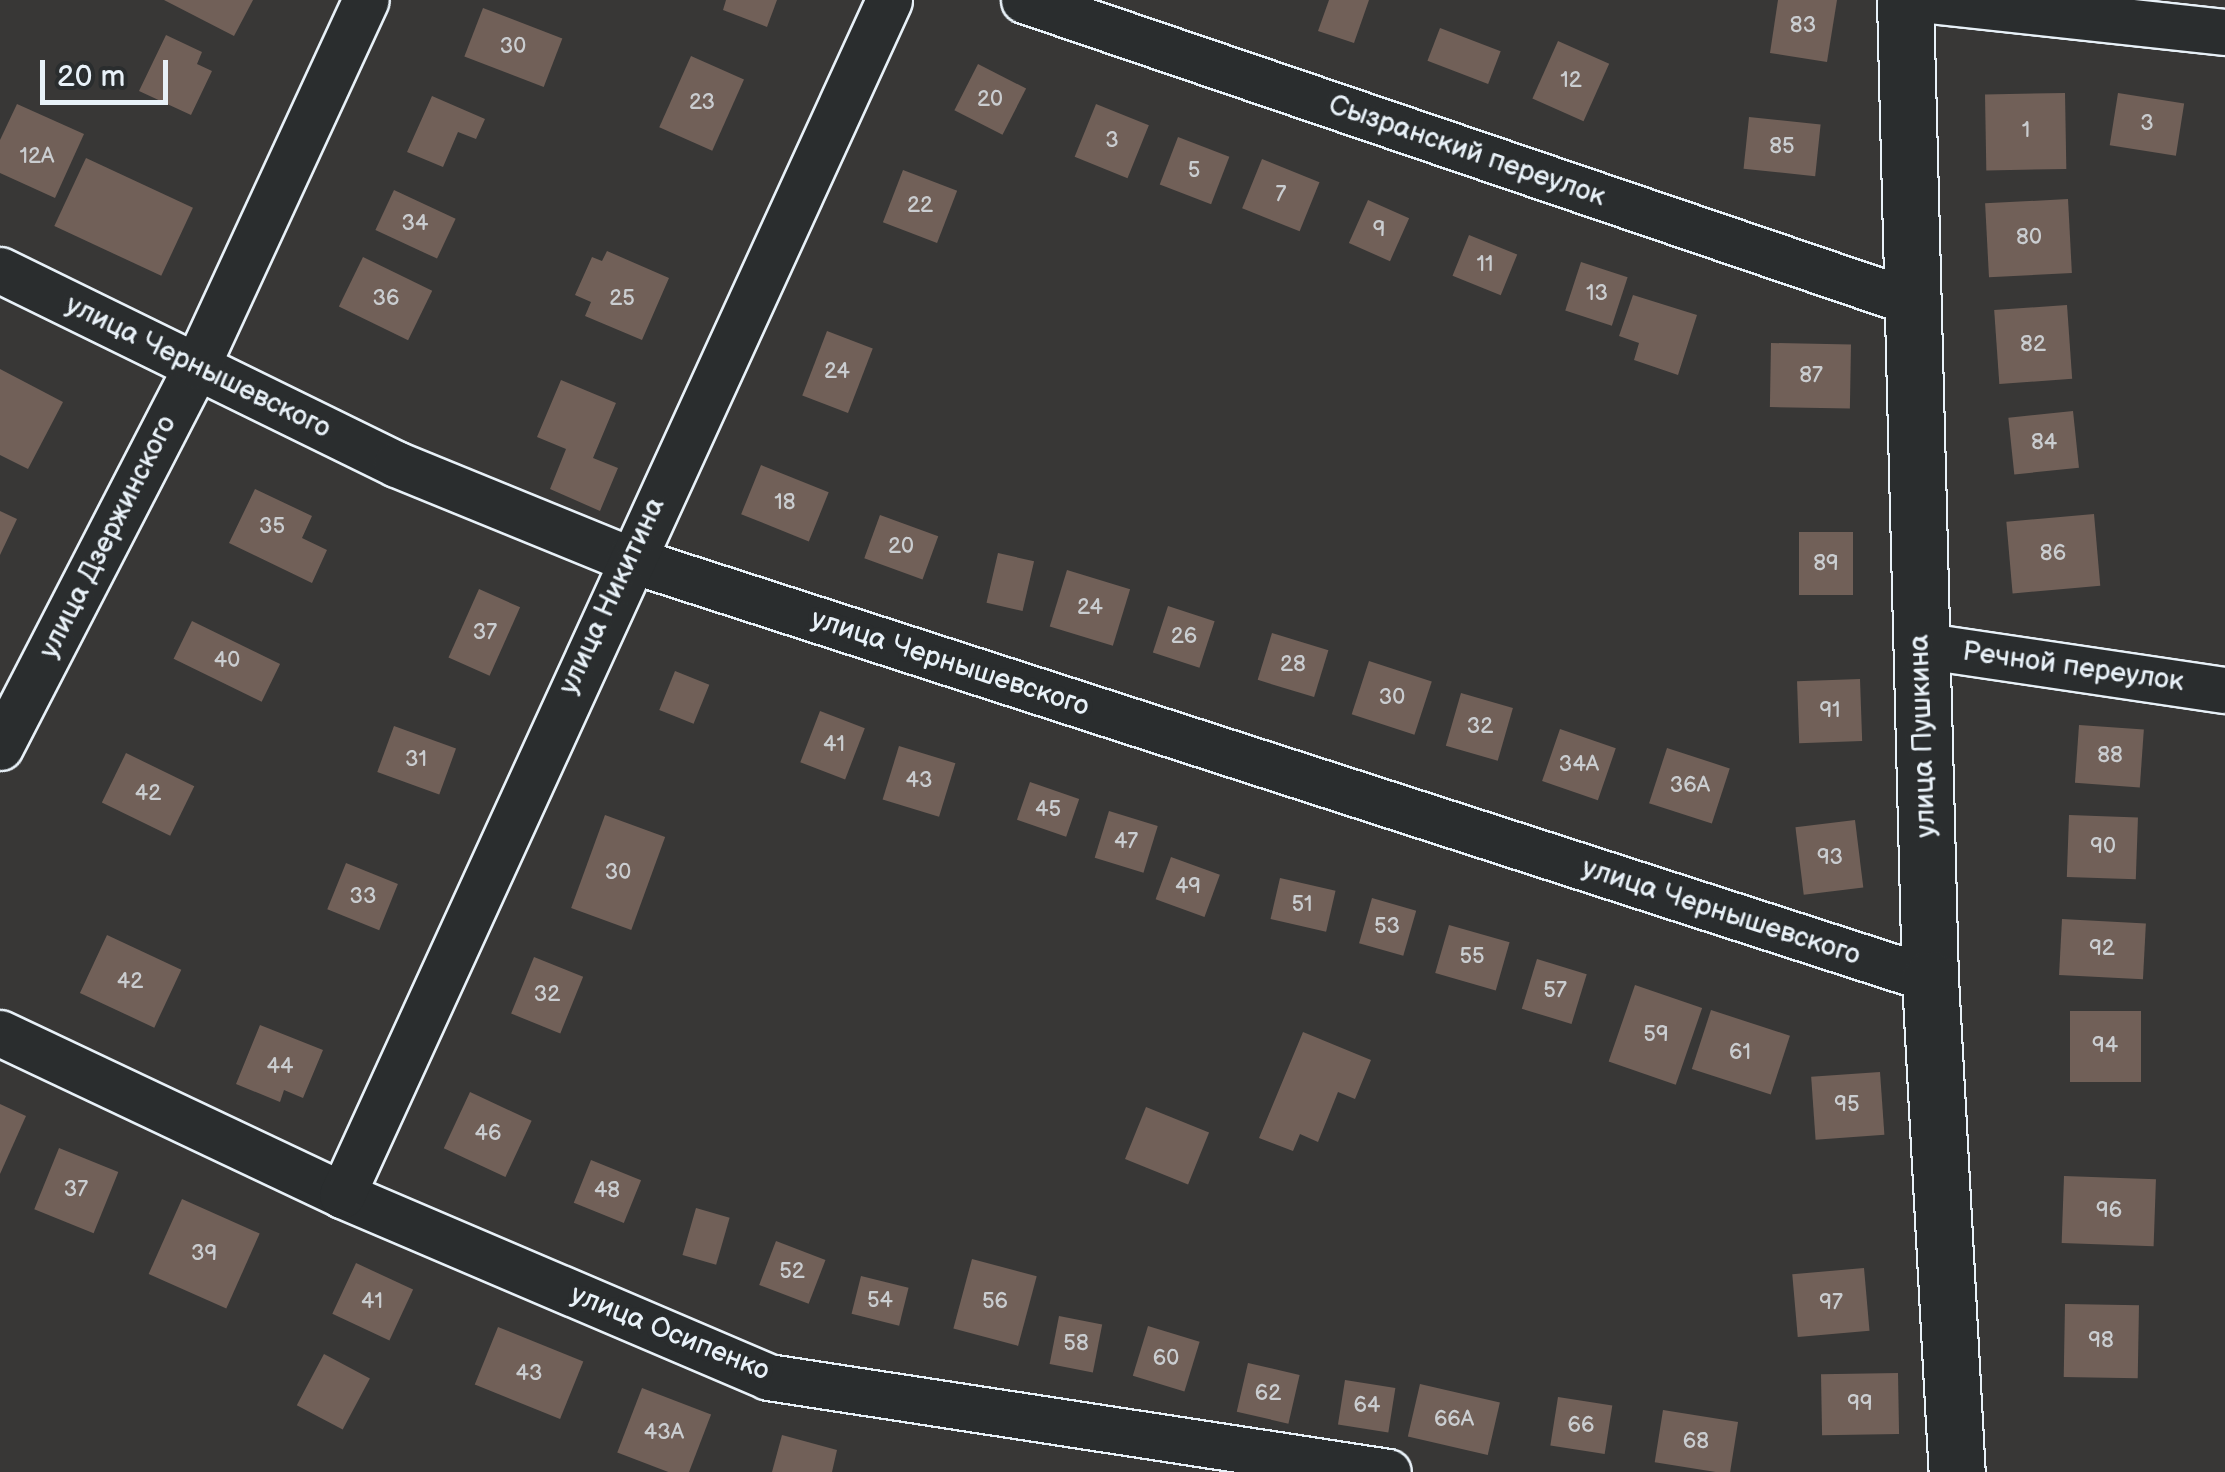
<!DOCTYPE html>
<html>
<head>
<meta charset="utf-8">
<style>
  body { margin:0 }
  #map { position:relative; width:2225px; height:1472px; overflow:hidden; background:#383736; font-family:"Balsamiq Sans",sans-serif }
  div>[style] { position:absolute }
  .building>* { inset:0; background:#716058; transform-origin:0 0 }
  .roads { filter:drop-shadow(2px 0 #e8f1f8) drop-shadow(-2px 0 #e8f1f8) drop-shadow(0 2px #e8f1f8) drop-shadow(0 -2px #e8f1f8) }
  .street>* { height:45px; margin:-22.5px; padding:0 22.5px; transform-origin:22.5px; border-radius:22.5px; background:#2a2d2e }
  .secondary>* { height:55px; margin:-27.5px; padding:0 27.5px; transform-origin:27.5px; border-radius:27.5px; background:#2a2d2e }
  span { translate:-50% -50%; white-space:nowrap; text-align:center; line-height:1.15; -webkit-text-stroke:10px #2a2d2e; paint-order:stroke }
  .number-label { font-size:22px; color:#cacdd0 }
  .number-label span { -webkit-text-stroke-width:0 }
  .street-label { font-size:28px; color:#e8f1f8 }
  .scale { position:absolute; left:40px; top:60px; width:128px; height:45px; box-sizing:border-box; border:5px solid #e8f1f8; border-top:0; padding-left:12px; font-size:30px; line-height:35px; white-space:nowrap; color:#e8f1f8; -webkit-text-stroke:8px #2a2d2e; paint-order:stroke }
</style>
</head>
<body>
<div id="map">
  <div class="building">
    <div style="clip-path:polygon(164px 0,253px 0,234px 36px)"></div>
    <div style="clip-path:polygon(726px 0,777px 0,767px 27px,723px 10px)"></div>
    <div style="clip-path:polygon(1329px 0,1369px 0,1354px 43px,1318px 31px)"></div>
    <div style="clip-path:polygon(1778px 0,1837px 0,1827px 62px,1770px 53px)"></div>
    <div style="left:483px;top:8px;width:85px;height:52px;rotate:21deg"></div>
    <div style="left:1440px;top:28px;width:65px;height:35px;rotate:21deg"></div>
    <div style="clip-path:polygon(166px 35px,202px 52px,197px 64px,212px 71px,191px 115px,139px 91px)"></div>
    <div style="left:1558px;top:41px;width:56px;height:63px;rotate:24deg"></div>
    <div style="left:691px;top:56px;width:58px;height:78px;rotate:24deg"></div>
    <div style="left:978px;top:64px;width:54px;height:52px;rotate:27deg"></div>
    <div style="left:2065px;top:93px;width:76px;height:80px;rotate:89deg"></div>
    <div style="left:2118px;top:93px;width:67px;height:53px;rotate:9deg"></div>
    <div style="clip-path:polygon(432px 96px,485px 119px,476px 139px,458px 132px,443px 167px,407px 152px)"></div>
    <div style="clip-path:polygon(17px 104px,84px 134px,55px 198px,0 173px,0 140px)"></div>
    <div style="left:1096px;top:104px;width:57px;height:57px;rotate:22deg"></div>
    <div style="left:1749px;top:117px;width:72px;height:52px;rotate:6deg"></div>
    <div style="left:1178px;top:137px;width:55px;height:51px;rotate:21deg"></div>
    <div style="left:86px;top:158px;width:118px;height:75px;rotate:25deg"></div>
    <div style="left:1262px;top:159px;width:62px;height:53px;rotate:22deg"></div>
    <div style="left:903px;top:170px;width:58px;height:56px;rotate:21deg"></div>
    <div style="left:394px;top:190px;width:68px;height:44px;rotate:25deg"></div>
    <div style="left:2068px;top:199px;width:74px;height:83px;rotate:87deg"></div>
    <div style="left:1368px;top:200px;width:45px;height:47px;rotate:24deg"></div>
    <div style="left:1469px;top:235px;width:52px;height:44px;rotate:22deg"></div>
    <div style="clip-path:polygon(607px 251px,669px 278px,642px 340px,585px 316px,591px 302px,575px 295px,592px 257px,602px 261px)"></div>
    <div style="left:363px;top:257px;width:77px;height:55px;rotate:26deg"></div>
    <div style="left:1581px;top:262px;width:49px;height:51px;rotate:18deg"></div>
    <div style="clip-path:polygon(1633px 295px,1697px 315px,1678px 375px,1634px 360px,1639px 343px,1619px 336px)"></div>
    <div style="left:2067px;top:305px;width:74px;height:73px;rotate:86deg"></div>
    <div style="left:827px;top:331px;width:49px;height:69px;rotate:21deg"></div>
    <div style="left:1771px;top:343px;width:80px;height:64px;rotate:1deg"></div>
    <div style="clip-path:polygon(0 369px,63px 402px,28px 469px,0 455px)"></div>
    <div style="clip-path:polygon(561px 380px,616px 403px,593px 458px,618px 468px,600px 511px,550px 489px,566px 449px,537px 437px)"></div>
    <div style="left:2073px;top:411px;width:57px;height:65px;rotate:84deg"></div>
    <div style="left:761px;top:465px;width:73px;height:53px;rotate:22deg"></div>
    <div style="clip-path:polygon(255px 489px,312px 516px,302px 538px,327px 550px,312px 583px,229px 543px)"></div>
    <div style="clip-path:polygon(0 511px,17px 519px,0 555px)"></div>
    <div style="left:2094px;top:514px;width:72px;height:88px;rotate:85deg"></div>
    <div style="left:880px;top:515px;width:62px;height:46px;rotate:20deg"></div>
    <div style="left:1799px;top:532px;width:54px;height:63px"></div>
    <div style="left:998px;top:553px;width:37px;height:51px;rotate:13deg"></div>
    <div style="left:1067px;top:570px;width:66px;height:59px;rotate:17deg"></div>
    <div style="left:479px;top:589px;width:45px;height:75px;rotate:24deg"></div>
    <div style="left:1168px;top:606px;width:49px;height:49px;rotate:18deg"></div>
    <div style="left:192px;top:621px;width:98px;height:42px;rotate:26deg"></div>
    <div style="left:1272px;top:633px;width:59px;height:49px;rotate:17deg"></div>
    <div style="left:1369px;top:661px;width:66px;height:56px;rotate:18deg"></div>
    <div style="left:675px;top:671px;width:37px;height:42px;rotate:22deg"></div>
    <div style="left:1860px;top:679px;width:62px;height:63px;rotate:88deg"></div>
    <div style="left:1461px;top:693px;width:54px;height:55px;rotate:16deg"></div>
    <div style="left:820px;top:711px;width:48px;height:55px;rotate:21deg"></div>
    <div style="left:2079px;top:725px;width:65px;height:58px;rotate:4deg"></div>
    <div style="left:394px;top:726px;width:66px;height:49px;rotate:20deg"></div>
    <div style="left:1560px;top:729px;width:59px;height:55px;rotate:19deg"></div>
    <div style="left:899px;top:746px;width:59px;height:56px;rotate:17deg"></div>
    <div style="left:1667px;top:748px;width:66px;height:58px;rotate:18deg"></div>
    <div style="left:126px;top:753px;width:76px;height:55px;rotate:26deg"></div>
    <div style="left:1030px;top:782px;width:52px;height:40px;rotate:19deg"></div>
    <div style="left:1109px;top:811px;width:51px;height:49px;rotate:17deg"></div>
    <div style="left:605px;top:815px;width:64px;height:99px;rotate:20deg"></div>
    <div style="left:2069px;top:815px;width:69px;height:62px;rotate:2deg"></div>
    <div style="left:1855px;top:820px;width:68px;height:60px;rotate:83deg"></div>
    <div style="left:1171px;top:857px;width:52px;height:45px;rotate:20deg"></div>
    <div style="left:346px;top:863px;width:56px;height:50px;rotate:22deg"></div>
    <div style="left:1280px;top:878px;width:57px;height:42px;rotate:13deg"></div>
    <div style="left:1372px;top:898px;width:46px;height:47px;rotate:16deg"></div>
    <div style="left:2062px;top:919px;width:84px;height:56px;rotate:3deg"></div>
    <div style="left:1449px;top:925px;width:63px;height:50px;rotate:16deg"></div>
    <div style="left:107px;top:935px;width:82px;height:64px;rotate:25deg"></div>
    <div style="left:534px;top:957px;width:53px;height:61px;rotate:22deg"></div>
    <div style="left:1537px;top:959px;width:52px;height:52px;rotate:17deg"></div>
    <div style="left:1635px;top:985px;width:71px;height:81px;rotate:19deg"></div>
    <div style="left:1711px;top:1010px;width:83px;height:62px;rotate:18deg"></div>
    <div style="left:2070px;top:1011px;width:71px;height:71px"></div>
    <div style="clip-path:polygon(260px 1025px,323px 1050px,303px 1098px,284px 1090px,280px 1102px,236px 1084px)"></div>
    <div style="clip-path:polygon(1303px 1032px,1371px 1060px,1355px 1099px,1338px 1092px,1318px 1142px,1300px 1134px,1293px 1151px,1259px 1138px)"></div>
    <div style="left:1880px;top:1072px;width:63px;height:69px;rotate:86deg"></div>
    <div style="left:470px;top:1092px;width:68px;height:62px;rotate:25deg"></div>
    <div style="clip-path:polygon(0 1104px,26px 1116px,0 1174px)"></div>
    <div style="left:1146px;top:1107px;width:68px;height:56px;rotate:22deg"></div>
    <div style="left:59px;top:1148px;width:64px;height:66px;rotate:22deg"></div>
    <div style="left:591px;top:1160px;width:54px;height:46px;rotate:22deg"></div>
    <div style="left:2064px;top:1176px;width:92px;height:67px;rotate:2deg"></div>
    <div style="left:182px;top:1199px;width:85px;height:82px;rotate:24deg"></div>
    <div style="left:696px;top:1208px;width:35px;height:49px;rotate:16deg"></div>
    <div style="left:776px;top:1241px;width:53px;height:47px;rotate:21deg"></div>
    <div style="left:972px;top:1259px;width:67px;height:72px;rotate:15deg"></div>
    <div style="left:356px;top:1263px;width:63px;height:56px;rotate:25deg"></div>
    <div style="left:1864px;top:1268px;width:63px;height:72px;rotate:85deg"></div>
    <div style="left:861px;top:1276px;width:49px;height:39px;rotate:14deg"></div>
    <div style="left:2065px;top:1304px;width:74px;height:73px;rotate:1deg"></div>
    <div style="left:1059px;top:1316px;width:44px;height:49px;rotate:11deg"></div>
    <div style="left:1148px;top:1326px;width:54px;height:52px;rotate:17deg"></div>
    <div style="left:498px;top:1327px;width:92px;height:62px;rotate:22deg"></div>
    <div style="left:324px;top:1354px;width:52px;height:58px;rotate:28deg"></div>
    <div style="left:1248px;top:1363px;width:53px;height:50px;rotate:13deg"></div>
    <div style="left:1898px;top:1373px;width:61px;height:77px;rotate:89deg"></div>
    <div style="left:1345px;top:1380px;width:51px;height:45px;rotate:9deg"></div>
    <div style="left:1420px;top:1384px;width:82px;height:54px;rotate:13deg"></div>
    <div style="left:642px;top:1388px;width:74px;height:69px;rotate:21deg"></div>
    <div style="left:1558px;top:1397px;width:55px;height:49px;rotate:9deg"></div>
    <div style="left:1663px;top:1410px;width:76px;height:53px;rotate:9deg"></div>
    <div style="clip-path:polygon(782px 1435px,837px 1450px,832px 1472px,772px 1472px)"></div>
  </div>
  <div class="roads">
    <div class="street">
      <div style="left:1024px;top:0;width:937px;rotate:18.8deg"></div>
      <div style="left:1930px;top:0;width:297px;rotate:6.2deg"></div>
      <div style="left:0;top:270px;width:441px;rotate:26.1deg"></div>
      <div style="left:396px;top:464px;width:252px;rotate:22.2deg"></div>
      <div style="left:629px;top:559px;width:1367px;rotate:17.89deg"></div>
      <div style="left:1920px;top:645px;width:308px;rotate:8.4deg"></div>
      <div style="left:0;top:747px;width:430px;rotate:-62.7deg"></div>
      <div style="left:197px;top:365px;width:402px;rotate:-65.2deg"></div>
      <div style="left:0;top:1033px;width:378px;rotate:25.3deg"></div>
      <div style="left:342px;top:1195px;width:463px;rotate:23.1deg"></div>
      <div style="left:768px;top:1377px;width:627px;rotate:8.71deg"></div>
      <div style="left:342px;top:1195px;width:1314px;rotate:-65.4deg"></div>
    </div>
    <div class="secondary">
      <div style="left:1905px;top:0;width:979px;rotate:88.54deg"></div>
      <div style="left:1930px;top:979px;width:494px;rotate:86.9deg"></div>
    </div>
  </div>
  <div class="number-label">
    <span style="left:1803px;top:26px">83</span>
    <span style="left:513px;top:47px">30</span>
    <span style="left:1571px;top:81px">12</span>
    <span style="left:990px;top:100px">20</span>
    <span style="left:702px;top:103px">23</span>
    <span style="left:2147px;top:124px">3</span>
    <span style="left:2026px;top:131px">1</span>
    <span style="left:1112px;top:141px">3</span>
    <span style="left:1782px;top:147px">85</span>
    <span style="left:37px;top:157px">12А</span>
    <span style="left:1194px;top:171px">5</span>
    <span style="left:1281px;top:195px">7</span>
    <span style="left:920px;top:206px">22</span>
    <span style="left:415px;top:224px">34</span>
    <span style="left:1379px;top:230px">9</span>
    <span style="left:2029px;top:238px">80</span>
    <span style="left:1485px;top:265px">11</span>
    <span style="left:1597px;top:294px">13</span>
    <span style="left:386px;top:299px">36</span>
    <span style="left:622px;top:299px">25</span>
    <span style="left:2033px;top:345px">82</span>
    <span style="left:837px;top:372px">24</span>
    <span style="left:1811px;top:376px">87</span>
    <span style="left:2044px;top:443px">84</span>
    <span style="left:785px;top:503px">18</span>
    <span style="left:272px;top:527px">35</span>
    <span style="left:901px;top:547px">20</span>
    <span style="left:2053px;top:554px">86</span>
    <span style="left:1826px;top:564px">89</span>
    <span style="left:1090px;top:608px">24</span>
    <span style="left:485px;top:633px">37</span>
    <span style="left:1184px;top:637px">26</span>
    <span style="left:227px;top:661px">40</span>
    <span style="left:1293px;top:665px">28</span>
    <span style="left:1392px;top:698px">30</span>
    <span style="left:1830px;top:711px">91</span>
    <span style="left:1480px;top:727px">32</span>
    <span style="left:834px;top:745px">41</span>
    <span style="left:2110px;top:756px">88</span>
    <span style="left:416px;top:760px">31</span>
    <span style="left:1579px;top:765px">34А</span>
    <span style="left:919px;top:781px">43</span>
    <span style="left:1690px;top:786px">36А</span>
    <span style="left:148px;top:794px">42</span>
    <span style="left:1048px;top:810px">45</span>
    <span style="left:1126px;top:842px">47</span>
    <span style="left:2103px;top:847px">90</span>
    <span style="left:1830px;top:858px">93</span>
    <span style="left:618px;top:873px">30</span>
    <span style="left:1188px;top:887px">49</span>
    <span style="left:363px;top:897px">33</span>
    <span style="left:1302px;top:905px">51</span>
    <span style="left:1387px;top:927px">53</span>
    <span style="left:2102px;top:949px">92</span>
    <span style="left:1472px;top:957px">55</span>
    <span style="left:130px;top:982px">42</span>
    <span style="left:1555px;top:991px">57</span>
    <span style="left:547px;top:995px">32</span>
    <span style="left:1656px;top:1035px">59</span>
    <span style="left:2105px;top:1046px">94</span>
    <span style="left:1740px;top:1053px">61</span>
    <span style="left:280px;top:1067px">44</span>
    <span style="left:1847px;top:1105px">95</span>
    <span style="left:488px;top:1134px">46</span>
    <span style="left:76px;top:1190px">37</span>
    <span style="left:607px;top:1191px">48</span>
    <span style="left:2109px;top:1211px">96</span>
    <span style="left:204px;top:1254px">39</span>
    <span style="left:792px;top:1272px">52</span>
    <span style="left:880px;top:1301px">54</span>
    <span style="left:372px;top:1302px">41</span>
    <span style="left:995px;top:1302px">56</span>
    <span style="left:1831px;top:1303px">97</span>
    <span style="left:2101px;top:1341px">98</span>
    <span style="left:1076px;top:1344px">58</span>
    <span style="left:1166px;top:1359px">60</span>
    <span style="left:529px;top:1374px">43</span>
    <span style="left:1268px;top:1394px">62</span>
    <span style="left:1860px;top:1404px">99</span>
    <span style="left:1367px;top:1406px">64</span>
    <span style="left:1454px;top:1420px">66А</span>
    <span style="left:1581px;top:1426px">66</span>
    <span style="left:664px;top:1433px">43А</span>
    <span style="left:1696px;top:1442px">68</span>
  </div>
  <div class="street-label">
    <span style="left:1467px;top:151px;rotate:19deg">Сызранский переулок</span>
    <span style="left:198px;top:367px;rotate:26deg">улица Чернышевского</span>
    <span style="left:108px;top:537px;rotate:-63deg">улица Дзержинского</span>
    <span style="left:612px;top:596px;rotate:-65deg">улица Никитина</span>
    <span style="left:950px;top:663px;rotate:18deg">улица Чернышевского</span>
    <span style="left:2073px;top:667px;rotate:8deg">Речной переулок</span>
    <span style="left:1923px;top:736px;rotate:-92deg">улица Пушкина</span>
    <span style="left:1721px;top:912px;rotate:18deg">улица Чернышевского</span>
    <span style="left:670px;top:1333px;rotate:22deg">улица Осипенко</span>
  </div>
  <div class="scale">20 m</div>
</div>
</body>
</html>
